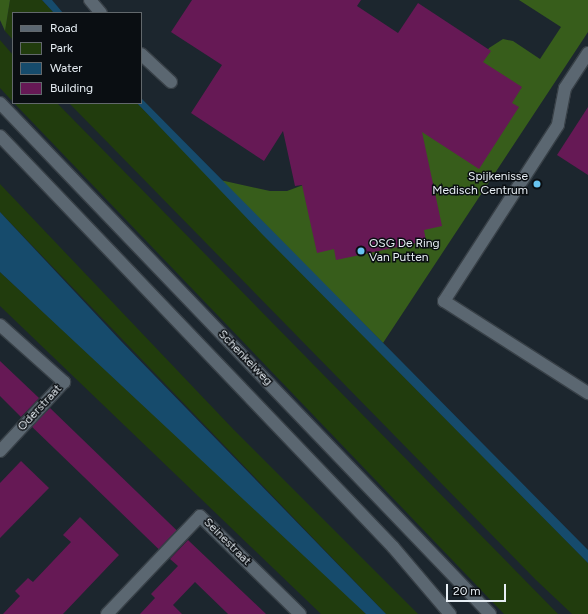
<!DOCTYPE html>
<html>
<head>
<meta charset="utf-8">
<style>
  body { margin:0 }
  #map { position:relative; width:588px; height:614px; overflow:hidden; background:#1c262e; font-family:Figtree,sans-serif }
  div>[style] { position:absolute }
  .green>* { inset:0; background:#213c0d }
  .forest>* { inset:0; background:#375d1b }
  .water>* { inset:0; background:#164b6c }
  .building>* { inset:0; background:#661955; transform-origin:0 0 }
  .roads { filter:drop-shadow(1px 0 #384047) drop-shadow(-1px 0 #384047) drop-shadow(0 1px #384047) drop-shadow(0 -1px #384047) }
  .lane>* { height:12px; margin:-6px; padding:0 6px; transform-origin:6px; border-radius:6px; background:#5b6771 }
  .street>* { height:12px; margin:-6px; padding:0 6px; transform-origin:6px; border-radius:6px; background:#5b6771 }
  .secondary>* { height:12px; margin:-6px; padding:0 6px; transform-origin:6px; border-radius:6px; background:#5b6771 }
  .dots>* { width:11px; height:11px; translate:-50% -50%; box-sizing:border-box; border:2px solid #0a0e12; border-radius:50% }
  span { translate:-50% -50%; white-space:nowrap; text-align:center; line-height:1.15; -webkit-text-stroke:3px #0a0e12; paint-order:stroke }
  .poi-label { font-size:12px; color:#e7eef4 }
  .right { translate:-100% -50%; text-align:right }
  .left { translate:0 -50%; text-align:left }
  .street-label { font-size:12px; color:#e7eef4 }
  .legend { position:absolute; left:12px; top:12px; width:130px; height:92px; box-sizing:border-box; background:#0a0e12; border:1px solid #62686c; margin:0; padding:5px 7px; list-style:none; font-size:12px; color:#e7eef4 }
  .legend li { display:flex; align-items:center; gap:8px; height:20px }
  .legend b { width:20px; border:1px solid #62686c }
  .scale { position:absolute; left:446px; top:584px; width:60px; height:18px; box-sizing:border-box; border:2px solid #e7eef4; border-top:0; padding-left:5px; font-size:12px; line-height:14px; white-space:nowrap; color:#e7eef4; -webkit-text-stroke:3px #0a0e12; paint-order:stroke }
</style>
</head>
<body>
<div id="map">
  <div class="green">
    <div style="clip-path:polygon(10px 0,42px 0,54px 13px,13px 13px,13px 40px,5px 31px)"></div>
    <div style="clip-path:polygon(0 40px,13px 55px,13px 102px,0 88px)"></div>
    <div style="clip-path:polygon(14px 103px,57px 103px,558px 614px,504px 614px)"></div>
    <div style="clip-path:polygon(69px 103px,137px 103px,588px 563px,588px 614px,572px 614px,536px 580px)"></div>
    <div style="clip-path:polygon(0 184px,234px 430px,418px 614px,386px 614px,0 212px)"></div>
    <div style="clip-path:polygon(0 272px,325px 573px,366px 614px,321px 614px,0 306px)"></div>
  </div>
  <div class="forest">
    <div style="clip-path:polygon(0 0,10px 0,5px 31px,0 20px)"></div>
    <div style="clip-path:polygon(519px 0,588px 0,588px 32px,383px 343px,220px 180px,270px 191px,287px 191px,306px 184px,416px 120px,445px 120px,489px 48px,503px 39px,513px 41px,540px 59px,561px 27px)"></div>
  </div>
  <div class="water">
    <div style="clip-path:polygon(42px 0,52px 0,63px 13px,54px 13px)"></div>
    <div style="clip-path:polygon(141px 98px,588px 550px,588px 563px,262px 234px,137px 103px,141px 103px)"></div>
    <div style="clip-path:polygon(0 212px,120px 340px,386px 614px,366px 614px,0 272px)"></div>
  </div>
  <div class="building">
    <div style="clip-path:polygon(192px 0,361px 0,357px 6px,398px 33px,418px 3px,491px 51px,483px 62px,522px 87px,512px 103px,519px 107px,479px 169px,422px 132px,442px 226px,424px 230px,426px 241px,336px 260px,334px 249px,317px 253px,302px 185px,295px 186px,283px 131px,264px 161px,191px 113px,222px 65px,171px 32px)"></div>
    <div style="clip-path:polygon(588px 107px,588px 175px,557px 155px)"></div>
    <div style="clip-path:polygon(0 361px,39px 398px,21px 417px,0 396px)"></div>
    <div style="left:50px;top:408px;width:176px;height:26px;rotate:44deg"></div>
    <div style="clip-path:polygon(21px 461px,49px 488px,0 538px,0 483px)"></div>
    <div style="clip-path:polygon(80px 517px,119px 555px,63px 614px,3px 614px,20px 596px,15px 591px,28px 578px,33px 582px,71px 542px,63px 535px)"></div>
    <div style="clip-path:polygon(188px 540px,189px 541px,266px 614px,228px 614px,195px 582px,173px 605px,182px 614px,140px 614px,155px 598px,151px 594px,178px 566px,170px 559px)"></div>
  </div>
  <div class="roads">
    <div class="lane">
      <div style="left:588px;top:53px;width:42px;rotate:123.3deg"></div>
      <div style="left:565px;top:88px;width:38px;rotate:101deg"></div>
      <div style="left:558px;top:125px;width:210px;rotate:122.9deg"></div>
      <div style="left:444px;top:301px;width:171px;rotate:32.6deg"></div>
    </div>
    <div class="street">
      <div style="left:90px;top:0;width:17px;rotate:50deg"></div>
      <div style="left:141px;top:54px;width:41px;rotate:43deg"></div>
      <div style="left:0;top:325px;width:86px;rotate:41.7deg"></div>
      <div style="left:64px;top:382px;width:94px;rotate:132.8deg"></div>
      <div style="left:107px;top:614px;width:135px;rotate:-46.5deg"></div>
      <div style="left:200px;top:516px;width:140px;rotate:44.4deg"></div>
    </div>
    <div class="secondary">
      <div style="left:0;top:103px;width:708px;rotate:46.2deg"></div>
      <div style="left:0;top:136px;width:569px;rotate:46.28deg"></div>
      <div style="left:393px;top:547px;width:88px;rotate:49.6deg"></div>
    </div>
  </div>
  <div class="dots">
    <div style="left:537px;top:184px;background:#68c4f0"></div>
    <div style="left:361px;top:251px;background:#68c4f0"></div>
  </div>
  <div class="poi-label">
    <span class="right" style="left:528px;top:184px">Spijkenisse<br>Medisch Centrum</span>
    <span class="left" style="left:369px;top:251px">OSG De Ring<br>Van Putten</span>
  </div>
  <div class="street-label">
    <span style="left:245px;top:358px;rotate:46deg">Schenkelweg</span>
    <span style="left:40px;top:408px;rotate:-47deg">Oderstraat</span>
    <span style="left:227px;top:542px;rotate:45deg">Seinestraat</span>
  </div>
  <ul class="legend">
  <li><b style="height:5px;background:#5b6771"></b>Road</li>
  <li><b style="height:11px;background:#213c0d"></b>Park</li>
  <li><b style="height:11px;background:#164b6c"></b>Water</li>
  <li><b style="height:11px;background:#661955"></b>Building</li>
  </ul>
  <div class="scale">20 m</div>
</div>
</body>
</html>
